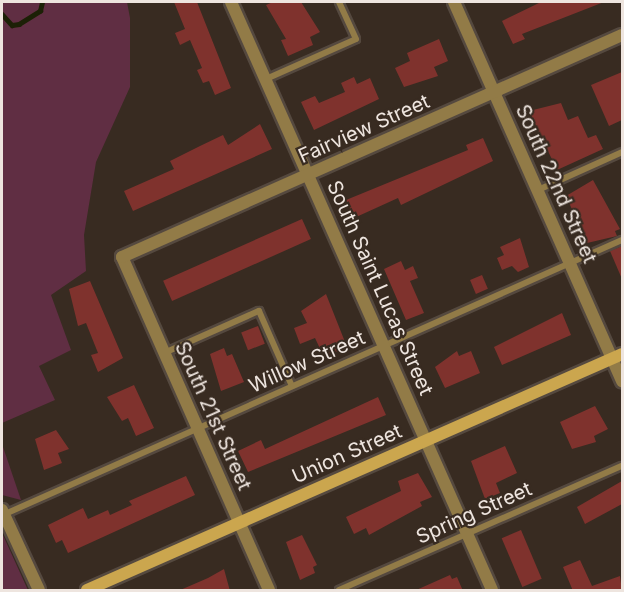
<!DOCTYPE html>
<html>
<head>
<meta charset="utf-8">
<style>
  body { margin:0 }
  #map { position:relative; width:624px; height:592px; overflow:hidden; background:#382b21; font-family:Inter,sans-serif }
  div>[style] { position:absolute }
  .green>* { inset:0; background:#602e43 }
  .stream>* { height:4.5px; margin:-2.25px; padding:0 2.25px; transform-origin:2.25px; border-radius:2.25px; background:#1c2006 }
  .building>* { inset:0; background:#7f322d; transform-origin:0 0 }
  .roads { filter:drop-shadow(2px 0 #55493f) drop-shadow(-2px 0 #55493f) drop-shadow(0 2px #55493f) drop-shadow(0 -2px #55493f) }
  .lane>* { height:6px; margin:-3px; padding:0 3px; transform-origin:3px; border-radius:3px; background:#927b47 }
  .street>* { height:12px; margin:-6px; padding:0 6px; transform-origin:6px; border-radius:6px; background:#927b47 }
  .secondary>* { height:12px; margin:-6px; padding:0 6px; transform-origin:6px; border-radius:6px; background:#cba64e }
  span { translate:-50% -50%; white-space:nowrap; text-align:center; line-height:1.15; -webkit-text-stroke:4.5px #382b21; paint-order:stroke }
  .street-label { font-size:20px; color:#eee5df }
  .frame { position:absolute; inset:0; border:3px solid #eee5df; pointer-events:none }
</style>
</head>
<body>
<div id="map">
  <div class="green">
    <div style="clip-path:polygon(2px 2px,127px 2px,130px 18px,130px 87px,96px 162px,84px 235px,86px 271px,51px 295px,71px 350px,39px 366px,55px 400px,2px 423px)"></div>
    <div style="clip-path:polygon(2px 444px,21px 500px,2px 495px)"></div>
    <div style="clip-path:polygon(2px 533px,27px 588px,28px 590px,2px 590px)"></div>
  </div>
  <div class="stream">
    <div style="left:2px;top:14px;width:15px;rotate:48deg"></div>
    <div style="left:12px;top:25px;width:7px;rotate:-8deg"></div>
    <div style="left:19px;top:24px;width:25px;rotate:-32deg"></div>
    <div style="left:40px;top:11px;width:9px;rotate:-77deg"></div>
  </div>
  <div class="building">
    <div style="clip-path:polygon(174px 2px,197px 2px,231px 88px,215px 95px,209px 81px,203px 83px,197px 70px,202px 68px,190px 40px,180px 45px,175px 33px,185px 29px)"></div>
    <div style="clip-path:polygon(273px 2px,301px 2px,320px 32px,310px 37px,313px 45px,288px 56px,281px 40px,286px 39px,266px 5px)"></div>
    <div style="clip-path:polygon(541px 2px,604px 2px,522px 34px,525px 39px,513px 44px,502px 21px)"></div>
    <div style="clip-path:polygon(439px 39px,448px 61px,434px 67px,438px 76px,404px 87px,395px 68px,410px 61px,407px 53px)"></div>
    <div style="clip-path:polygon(622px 72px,622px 120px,609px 126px,591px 85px)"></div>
    <div style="clip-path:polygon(354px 77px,357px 84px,370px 78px,379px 99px,314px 130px,301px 102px,315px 96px,319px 103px,345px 92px,341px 83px)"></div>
    <div style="clip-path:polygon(561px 103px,568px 120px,578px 116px,588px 138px,596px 135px,603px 149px,557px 170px,529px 111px)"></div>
    <div style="clip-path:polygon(260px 124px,272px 149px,133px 211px,124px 191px,174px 169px,170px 161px,200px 146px,223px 135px,228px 145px)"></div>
    <div style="clip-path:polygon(483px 138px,493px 161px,401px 205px,398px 198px,354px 218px,346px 200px,468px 150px,466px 145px)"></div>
    <div style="clip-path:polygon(593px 180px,620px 229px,615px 231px,617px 236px,587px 243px,566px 196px)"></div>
    <div style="left:302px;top:219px;width:22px;height:152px;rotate:66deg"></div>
    <div style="clip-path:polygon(520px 238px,529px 267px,518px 272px,512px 266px,502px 270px,497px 258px,504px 255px,500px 247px)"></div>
    <div style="clip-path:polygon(622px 246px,622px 279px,610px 251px)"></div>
    <div style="clip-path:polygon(401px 261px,405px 270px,413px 266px,418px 278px,410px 281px,424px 313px,406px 320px,384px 269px)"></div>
    <div style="left:482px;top:275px;width:15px;height:13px;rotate:67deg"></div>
    <div style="clip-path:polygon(90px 281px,123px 358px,98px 372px,91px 355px,98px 353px,86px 323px,78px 326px,69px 289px)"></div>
    <div style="clip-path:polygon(326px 294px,347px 347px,324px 357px,315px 338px,300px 344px,294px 328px,307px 323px,301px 311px)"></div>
    <div style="clip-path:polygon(562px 313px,571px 335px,502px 365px,494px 347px)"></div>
    <div style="left:258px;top:326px;width:19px;height:18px;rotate:69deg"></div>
    <div style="clip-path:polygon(224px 348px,227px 356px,232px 354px,244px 382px,221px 391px,210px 354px)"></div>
    <div style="clip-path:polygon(457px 351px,459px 356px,471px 351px,480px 373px,445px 388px,435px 367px)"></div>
    <div style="clip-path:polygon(134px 385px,154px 428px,136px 436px,128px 418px,122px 421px,107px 397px)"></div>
    <div style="clip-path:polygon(378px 397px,386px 415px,248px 472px,238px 451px,261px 440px,265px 449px)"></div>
    <div style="clip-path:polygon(595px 406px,608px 429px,594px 436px,596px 442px,572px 449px,560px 422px)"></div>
    <div style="clip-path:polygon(56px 430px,69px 449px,58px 453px,62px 463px,44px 470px,35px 439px)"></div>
    <div style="clip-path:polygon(505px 446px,517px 473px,496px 483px,500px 493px,485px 499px,471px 461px)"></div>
    <div style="clip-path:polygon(418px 473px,432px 497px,420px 502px,422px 506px,369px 535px,366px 528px,354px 534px,346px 517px,401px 491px,398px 481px)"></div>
    <div style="clip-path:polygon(186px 476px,195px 495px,68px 553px,62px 540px,56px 543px,48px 525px,83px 508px,88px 519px,108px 510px,110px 515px,132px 505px,129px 501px)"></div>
    <div style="clip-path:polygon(622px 481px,622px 504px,585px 524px,577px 507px)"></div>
    <div style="left:521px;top:530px;width:53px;height:21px;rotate:67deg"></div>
    <div style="clip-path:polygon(302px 535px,317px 565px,313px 567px,315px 573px,300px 580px,286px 542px)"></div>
    <div style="clip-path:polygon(580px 560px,592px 586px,620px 576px,622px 591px,573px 591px,563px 567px)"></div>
    <div style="clip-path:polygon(224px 569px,230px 591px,178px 591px,208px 578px)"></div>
    <div style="clip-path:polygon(450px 575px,452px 579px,457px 577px,463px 591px,414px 591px)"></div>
  </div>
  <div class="roads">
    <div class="lane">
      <div style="left:266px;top:79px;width:98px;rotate:-24deg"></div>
      <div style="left:356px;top:39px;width:41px;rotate:-114.7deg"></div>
      <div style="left:538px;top:190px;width:92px;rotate:-24.3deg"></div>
      <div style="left:164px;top:353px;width:104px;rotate:-23.9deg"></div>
      <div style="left:259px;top:311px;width:82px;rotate:66.3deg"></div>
      <div style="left:5px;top:514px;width:675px;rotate:-23.95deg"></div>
      <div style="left:339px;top:590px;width:309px;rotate:-23.7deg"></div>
    </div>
    <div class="street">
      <div style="left:231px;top:2px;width:643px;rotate:66.06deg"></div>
      <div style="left:454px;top:2px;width:415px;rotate:66.1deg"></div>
      <div style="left:2px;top:510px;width:88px;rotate:65.2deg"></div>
      <div style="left:269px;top:590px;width:364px;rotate:-113.8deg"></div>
      <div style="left:122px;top:257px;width:547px;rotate:-23.94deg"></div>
    </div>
    <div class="secondary">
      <div style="left:87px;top:590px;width:585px;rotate:-23.8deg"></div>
    </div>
  </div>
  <div class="street-label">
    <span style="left:364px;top:129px;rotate:-24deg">Fairview Street</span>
    <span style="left:556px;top:184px;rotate:66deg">South 22nd Street</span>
    <span style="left:380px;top:288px;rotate:66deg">South Saint Lucas Street</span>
    <span style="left:307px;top:362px;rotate:-24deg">Willow Street</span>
    <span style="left:213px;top:416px;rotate:66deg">South 21st Street</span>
    <span style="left:347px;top:454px;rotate:-24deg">Union Street</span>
    <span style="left:474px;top:513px;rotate:-24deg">Spring Street</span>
  </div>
  <div class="frame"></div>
</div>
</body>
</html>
